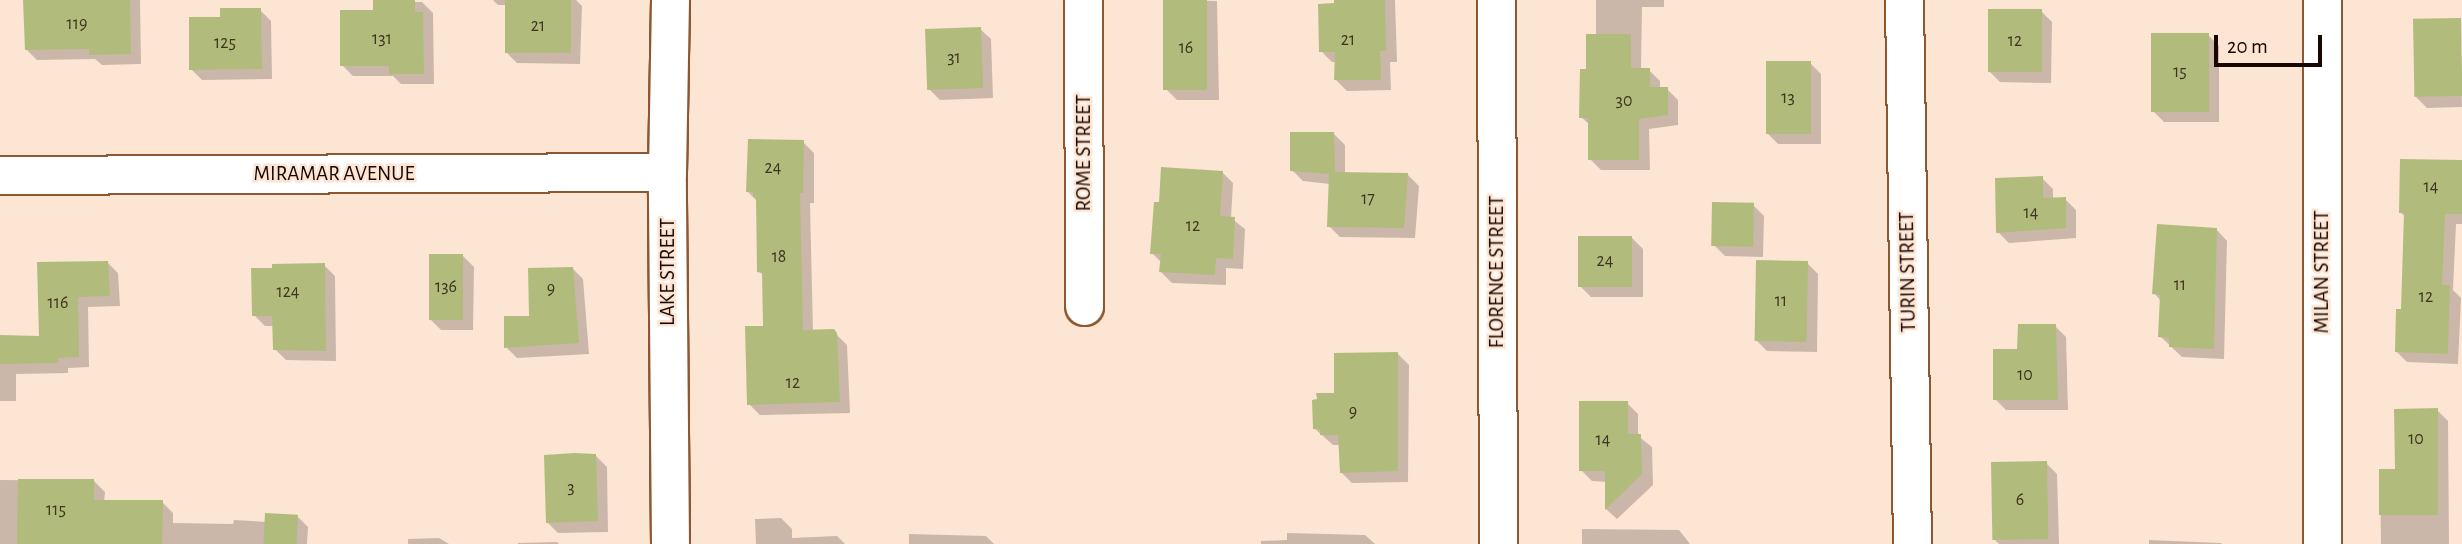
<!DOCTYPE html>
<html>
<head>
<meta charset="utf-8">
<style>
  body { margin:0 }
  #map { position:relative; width:2462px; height:544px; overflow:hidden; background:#fde5d4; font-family:"Alegreya Sans",sans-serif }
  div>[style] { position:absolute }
  .shadow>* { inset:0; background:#0003 }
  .building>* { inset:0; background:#b1bc7c; transform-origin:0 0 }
  .roads { filter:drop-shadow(2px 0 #8b5832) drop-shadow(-2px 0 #8b5832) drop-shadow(0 2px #8b5832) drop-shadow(0 -2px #8b5832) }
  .minor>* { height:37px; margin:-18.5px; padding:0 18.5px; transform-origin:18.5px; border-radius:18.5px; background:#fff }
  span { translate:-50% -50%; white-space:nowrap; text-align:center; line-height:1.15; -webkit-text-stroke:5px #fde5d4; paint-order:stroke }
  .number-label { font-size:18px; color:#3f341f }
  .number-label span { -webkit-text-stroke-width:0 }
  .street-label { font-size:21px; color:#190600 }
  .scale { position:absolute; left:2214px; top:35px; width:108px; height:32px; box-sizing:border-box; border:4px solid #190600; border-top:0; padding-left:9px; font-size:21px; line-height:24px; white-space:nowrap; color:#190600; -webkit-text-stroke:5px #fde5d4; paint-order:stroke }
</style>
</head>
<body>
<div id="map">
  <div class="shadow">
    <div style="clip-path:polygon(25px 0,140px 0,141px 64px,102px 65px,95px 59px,37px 60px,26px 49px)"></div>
    <div style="clip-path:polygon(493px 0,576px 0,582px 6px,580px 64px,517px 63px,506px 52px,507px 5px,498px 5px)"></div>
    <div style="clip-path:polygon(1165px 0,1217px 1px,1219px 100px,1177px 100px,1166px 89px)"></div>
    <div style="clip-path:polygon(1335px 0,1395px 0,1397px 62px,1390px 62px,1391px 90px,1347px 91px,1336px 80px,1336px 62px,1332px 62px,1321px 51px)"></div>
    <div style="clip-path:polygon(1596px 0,1664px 0,1664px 7px,1642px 7px,1641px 70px,1649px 70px,1660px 81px,1660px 89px,1667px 89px,1678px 100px,1678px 125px,1649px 129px,1650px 170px,1601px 170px,1590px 159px,1590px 125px,1581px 117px,1596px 36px)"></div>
    <div style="clip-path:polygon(374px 2px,422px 2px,433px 13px,434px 84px,401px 84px,393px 76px,353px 76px,342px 65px,375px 12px)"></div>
    <div style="clip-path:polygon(260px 10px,271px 21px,272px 79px,202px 80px,191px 69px,221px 18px)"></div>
    <div style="clip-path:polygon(2041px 11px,2052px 22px,2051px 83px,2000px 82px,1989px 71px)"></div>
    <div style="clip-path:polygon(2460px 20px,2462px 107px,2427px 108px,2416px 97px)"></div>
    <div style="clip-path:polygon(980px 29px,991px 39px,993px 98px,940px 100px,929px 89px)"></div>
    <div style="clip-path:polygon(2208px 35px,2219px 46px,2219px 122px,2164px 122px,2153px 111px)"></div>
    <div style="clip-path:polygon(1810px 63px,1821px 74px,1821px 144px,1778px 144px,1767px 133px)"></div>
    <div style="clip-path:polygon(1334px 134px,1345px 145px,1345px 174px,1408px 175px,1419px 186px,1415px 238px,1340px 237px,1329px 226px,1330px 184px,1303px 181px,1292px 170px)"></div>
    <div style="clip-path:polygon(803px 142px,814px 153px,814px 203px,810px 203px,813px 332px,833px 331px,847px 345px,850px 413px,760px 415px,749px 404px,765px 327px,764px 276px,759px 271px,758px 202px,748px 192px)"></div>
    <div style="clip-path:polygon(2462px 162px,2462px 224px,2456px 224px,2453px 290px,2461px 298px,2458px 364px,2407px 362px,2396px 351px,2403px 311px,2406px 217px,2401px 213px)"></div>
    <div style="clip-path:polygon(1222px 172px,1233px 183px,1231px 218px,1245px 229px,1243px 269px,1226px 268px,1226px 285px,1172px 283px,1161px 272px,1162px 263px,1152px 253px,1160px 204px)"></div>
    <div style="clip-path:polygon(2042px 178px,2053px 189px,2053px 199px,2065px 199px,2076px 210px,2076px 238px,2009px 243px,1998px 232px)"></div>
    <div style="clip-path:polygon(1753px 205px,1764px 216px,1763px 257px,1725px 256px,1714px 245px)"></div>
    <div style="clip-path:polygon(2216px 229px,2227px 241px,2224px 359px,2182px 357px,2160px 336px,2161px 301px,2154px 293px)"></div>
    <div style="clip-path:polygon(1632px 238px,1643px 249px,1643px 297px,1591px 297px,1580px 286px)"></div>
    <div style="clip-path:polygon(463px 256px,474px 267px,473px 330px,441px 330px,430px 319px)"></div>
    <div style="clip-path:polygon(108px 263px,118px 273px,120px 306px,88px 307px,89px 367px,68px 368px,68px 373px,16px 374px,16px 401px,0 401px,0 337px,41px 338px)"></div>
    <div style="clip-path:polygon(1807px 263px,1818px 274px,1817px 352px,1767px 351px,1756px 340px)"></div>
    <div style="clip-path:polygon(324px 265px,335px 276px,336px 361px,286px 360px,275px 349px,274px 326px,265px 326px,254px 315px)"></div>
    <div style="clip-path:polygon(572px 268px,583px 279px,589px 354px,517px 358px,506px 347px)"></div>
    <div style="clip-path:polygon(2055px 326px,2066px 337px,2068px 410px,2006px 410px,1995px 399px,2019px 351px)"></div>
    <div style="clip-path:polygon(1398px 354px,1409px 365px,1408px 482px,1352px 483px,1341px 472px,1340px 445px,1333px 445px,1314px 428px,1336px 395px)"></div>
    <div style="clip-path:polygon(1627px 403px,1638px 414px,1638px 436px,1652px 447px,1653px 485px,1617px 519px,1606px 509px,1607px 482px,1592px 481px,1581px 470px)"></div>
    <div style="clip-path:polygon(2437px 410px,2448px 421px,2449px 544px,2381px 544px,2380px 471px,2397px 471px)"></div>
    <div style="clip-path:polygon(596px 456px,607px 467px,608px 532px,558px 533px,547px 522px)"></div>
    <div style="clip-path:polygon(2046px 463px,2057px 474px,2059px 544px,1999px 544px,1994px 539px)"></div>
    <div style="clip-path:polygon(0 480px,94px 481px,105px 492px,104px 502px,162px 502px,173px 513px,173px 523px,233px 524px,234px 520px,267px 522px,297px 516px,308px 527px,307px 544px,0 544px)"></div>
    <div style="clip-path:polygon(781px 518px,792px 529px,792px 538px,837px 536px,845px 544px,756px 544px,755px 519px)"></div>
    <div style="clip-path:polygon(1582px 529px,1679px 530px,1690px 544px,1582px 544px)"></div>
    <div style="clip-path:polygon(1287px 533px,1365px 535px,1375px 544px,1261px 544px,1261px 541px,1287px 540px)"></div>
    <div style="clip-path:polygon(909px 534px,986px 536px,994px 544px,909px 544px)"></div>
    <div style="clip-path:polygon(439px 538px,449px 544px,408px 544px,408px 539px)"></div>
    <div style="clip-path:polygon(2149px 540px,2221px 543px,2222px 544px,2149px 544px)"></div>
    <div style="clip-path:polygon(557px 542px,559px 544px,518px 544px,518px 543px)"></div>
  </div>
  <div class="building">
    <div style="clip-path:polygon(23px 0,130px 0,131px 54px,89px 55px,89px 49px,25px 50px)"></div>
    <div style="clip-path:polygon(373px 0,415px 0,415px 12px,423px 12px,424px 74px,389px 74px,389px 66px,340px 66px,340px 10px,373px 10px)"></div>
    <div style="left:505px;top:0;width:66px;height:53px"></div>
    <div style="left:1163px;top:0;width:44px;height:90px"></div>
    <div style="clip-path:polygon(1334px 0,1385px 0,1386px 51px,1380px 51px,1381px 80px,1334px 80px,1335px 52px,1319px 52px,1318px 4px,1334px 3px)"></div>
    <div style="clip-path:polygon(220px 8px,261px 8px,262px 69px,189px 70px,189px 17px,220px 17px)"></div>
    <div style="left:1988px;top:9px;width:54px;height:63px"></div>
    <div style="left:2461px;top:18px;width:78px;height:48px;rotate:89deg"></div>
    <div style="left:981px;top:27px;width:61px;height:56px;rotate:88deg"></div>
    <div style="left:2151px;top:33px;width:58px;height:79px"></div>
    <div style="clip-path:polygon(1586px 34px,1631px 34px,1631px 68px,1650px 68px,1650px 87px,1668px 87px,1668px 115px,1639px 119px,1639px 160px,1588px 160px,1588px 118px,1579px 118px,1580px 69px,1586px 69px)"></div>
    <div style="left:1766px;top:61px;width:45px;height:73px"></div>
    <div style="clip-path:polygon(1290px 132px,1334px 132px,1335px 172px,1408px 173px,1404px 228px,1327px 227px,1329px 174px,1290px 171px)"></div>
    <div style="clip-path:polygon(748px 139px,804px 140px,803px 193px,800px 193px,803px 330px,834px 329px,837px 333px,840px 402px,747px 405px,745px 326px,763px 326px,762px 273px,757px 272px,756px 197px,753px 197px,753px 192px,746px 192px)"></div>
    <div style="clip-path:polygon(2400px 159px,2462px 160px,2462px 214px,2445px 214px,2442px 285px,2450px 285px,2448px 354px,2395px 352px,2396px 309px,2401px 309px,2404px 213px,2399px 213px)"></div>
    <div style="clip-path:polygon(1161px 167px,1223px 171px,1220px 216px,1235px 217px,1233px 259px,1216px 258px,1215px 275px,1159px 272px,1161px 254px,1150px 254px,1154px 202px,1159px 202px)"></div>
    <div style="clip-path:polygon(2043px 176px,2043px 198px,2066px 197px,2066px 228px,1996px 233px,1995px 178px)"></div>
    <div style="left:1712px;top:202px;width:42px;height:44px;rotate:1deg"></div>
    <div style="clip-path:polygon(2157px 224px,2217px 228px,2214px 349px,2169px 347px,2169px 338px,2158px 337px,2160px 295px,2152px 294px)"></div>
    <div style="left:1578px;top:236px;width:54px;height:51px"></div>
    <div style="left:429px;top:254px;width:34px;height:66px"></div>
    <div style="left:1756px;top:260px;width:52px;height:81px;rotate:1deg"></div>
    <div style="clip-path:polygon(108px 261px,110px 296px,78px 297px,79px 357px,58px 358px,58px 363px,0 364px,0 335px,39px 336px,37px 262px)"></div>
    <div style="clip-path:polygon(325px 263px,326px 351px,273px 350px,272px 316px,252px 316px,251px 268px,272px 268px,272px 264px)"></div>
    <div style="clip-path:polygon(573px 267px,579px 343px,504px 348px,504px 316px,529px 316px,528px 268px)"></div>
    <div style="clip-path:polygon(2018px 324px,2056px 324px,2058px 400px,1993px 400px,1993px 349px,2017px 349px)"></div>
    <div style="clip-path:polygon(1398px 352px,1398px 471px,1340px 473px,1338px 435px,1320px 435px,1320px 429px,1313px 429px,1312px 400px,1317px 399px,1316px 393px,1334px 393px,1334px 353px)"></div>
    <div style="clip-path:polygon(1579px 401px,1628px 401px,1628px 434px,1641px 434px,1642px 474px,1605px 510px,1605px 471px,1579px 471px)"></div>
    <div style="clip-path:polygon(2438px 408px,2438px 515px,2379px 515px,2379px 469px,2395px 469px,2394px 409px)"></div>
    <div style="clip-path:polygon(575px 453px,596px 454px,598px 521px,546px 523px,544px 455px)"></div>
    <div style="left:2047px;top:461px;width:78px;height:56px;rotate:89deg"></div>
    <div style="clip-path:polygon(18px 479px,94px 479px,94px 500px,163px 500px,162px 544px,17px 544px)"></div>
    <div style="left:265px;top:513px;width:33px;height:31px;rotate:3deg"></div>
  </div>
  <div class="roads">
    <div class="minor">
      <div style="left:1083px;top:0;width:306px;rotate:89.8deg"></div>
      <div style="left:1496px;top:0;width:544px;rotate:89.79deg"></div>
      <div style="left:1904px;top:0;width:544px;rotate:89.16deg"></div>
      <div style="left:2322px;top:0;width:544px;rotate:90deg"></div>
      <div style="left:0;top:175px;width:667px;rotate:-0.26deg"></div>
      <div style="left:670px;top:544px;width:372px;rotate:-90.5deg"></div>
      <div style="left:667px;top:172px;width:172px;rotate:-89deg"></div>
    </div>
  </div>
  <div class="number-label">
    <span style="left:77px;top:24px">119</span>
    <span style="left:538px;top:26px">21</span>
    <span style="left:382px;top:39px">131</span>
    <span style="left:1348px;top:40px">21</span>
    <span style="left:2015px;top:41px">12</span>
    <span style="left:225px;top:43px">125</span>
    <span style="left:1186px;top:48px">16</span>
    <span style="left:954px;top:58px">31</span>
    <span style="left:2180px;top:72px">15</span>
    <span style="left:1788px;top:98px">13</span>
    <span style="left:1624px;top:101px">30</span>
    <span style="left:773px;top:168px">24</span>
    <span style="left:2431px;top:187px">14</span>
    <span style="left:1368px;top:199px">17</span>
    <span style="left:2031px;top:213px">14</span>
    <span style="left:1193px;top:226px">12</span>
    <span style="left:779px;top:257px">18</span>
    <span style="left:1605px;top:261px">24</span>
    <span style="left:2180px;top:285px">11</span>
    <span style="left:446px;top:287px">136</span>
    <span style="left:551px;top:289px">9</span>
    <span style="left:288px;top:292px">124</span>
    <span style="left:2426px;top:297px">12</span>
    <span style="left:1781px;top:301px">11</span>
    <span style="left:58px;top:303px">116</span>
    <span style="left:2025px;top:375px">10</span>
    <span style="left:793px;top:383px">12</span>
    <span style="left:1353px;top:412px">9</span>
    <span style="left:2416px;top:439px">10</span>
    <span style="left:1603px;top:440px">14</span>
    <span style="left:571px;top:488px">3</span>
    <span style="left:2020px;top:500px">6</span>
    <span style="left:56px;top:510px">115</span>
  </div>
  <div class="street-label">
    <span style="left:1084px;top:153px;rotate:-90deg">ROME STREET</span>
    <span style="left:334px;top:174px">MIRAMAR AVENUE</span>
    <span style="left:668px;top:272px;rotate:-90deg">LAKE STREET</span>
    <span style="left:1497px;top:272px;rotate:-90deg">FLORENCE STREET</span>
    <span style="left:1908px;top:272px;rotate:-91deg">TURIN STREET</span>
    <span style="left:2322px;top:272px;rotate:-90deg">MILAN STREET</span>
  </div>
  <div class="scale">20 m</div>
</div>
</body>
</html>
